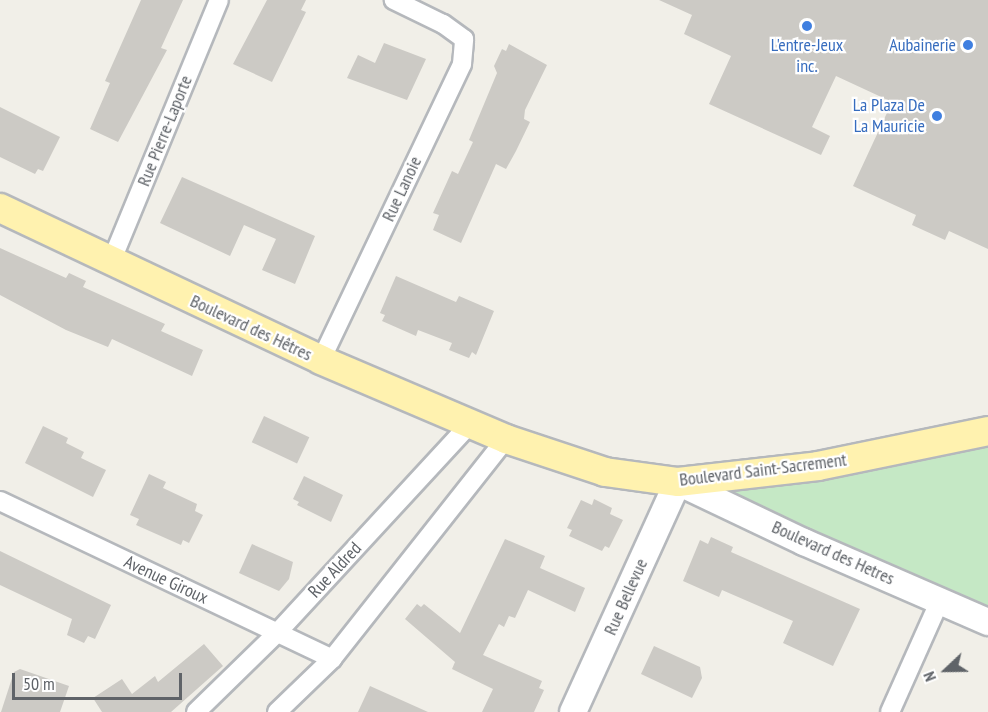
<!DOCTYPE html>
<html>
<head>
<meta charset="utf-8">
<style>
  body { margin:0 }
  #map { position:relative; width:988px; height:712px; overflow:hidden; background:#f1efe8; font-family:"PT Sans Narrow",sans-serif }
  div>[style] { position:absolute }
  .green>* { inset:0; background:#c5e8c5 }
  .building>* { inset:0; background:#cccac5; transform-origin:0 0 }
  .roads { filter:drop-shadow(2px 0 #b5b8bc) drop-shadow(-2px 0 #b5b8bc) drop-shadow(0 2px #b5b8bc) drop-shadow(0 -2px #b5b8bc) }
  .street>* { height:18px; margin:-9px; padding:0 9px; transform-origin:9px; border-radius:9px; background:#fff }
  .secondary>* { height:26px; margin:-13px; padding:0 13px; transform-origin:13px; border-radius:13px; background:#fff }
  .primary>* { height:28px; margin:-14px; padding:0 14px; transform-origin:14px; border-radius:14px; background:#fff2af }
  .dots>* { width:16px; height:16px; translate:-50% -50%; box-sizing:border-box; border:3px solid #fff; border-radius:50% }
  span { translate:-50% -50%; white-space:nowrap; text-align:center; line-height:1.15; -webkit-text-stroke:4.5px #fff; paint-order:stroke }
  .shop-label { font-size:18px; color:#366cbe }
  .right { translate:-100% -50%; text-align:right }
  .street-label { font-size:18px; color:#5f6368 }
  .north { position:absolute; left:916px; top:640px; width:60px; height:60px; -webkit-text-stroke:4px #fff; paint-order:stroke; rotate:248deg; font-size:16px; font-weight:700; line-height:24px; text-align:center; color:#5f6368 }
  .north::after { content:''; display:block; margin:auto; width:21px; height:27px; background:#5f6368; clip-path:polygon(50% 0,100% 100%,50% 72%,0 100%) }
  .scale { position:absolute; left:12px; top:673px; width:170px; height:27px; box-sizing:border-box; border:3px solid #5f6368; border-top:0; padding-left:8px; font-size:18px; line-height:21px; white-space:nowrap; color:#5f6368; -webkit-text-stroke:4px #fff; paint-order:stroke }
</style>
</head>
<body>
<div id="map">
  <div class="green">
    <div style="clip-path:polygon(988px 431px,988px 622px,678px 482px)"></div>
  </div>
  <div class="building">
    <div style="clip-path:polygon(141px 0,183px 0,161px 48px,167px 50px,118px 142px,90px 129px,110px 83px,105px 81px)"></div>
    <div style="clip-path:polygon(267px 0,306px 0,301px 10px,306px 12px,272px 82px,233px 64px)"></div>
    <div style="clip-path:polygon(659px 0,988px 0,988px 249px,949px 231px,945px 240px,912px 225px,916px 215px,853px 186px,892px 102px,836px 76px,812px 127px,830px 136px,821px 155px,709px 104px,731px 56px,684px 34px,692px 15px)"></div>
    <div style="clip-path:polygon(384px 43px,426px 59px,407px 100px,347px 78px,358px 55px,375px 63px)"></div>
    <div style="clip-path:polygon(509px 44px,547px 65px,525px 110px,524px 119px,530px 122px,516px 151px,506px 169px,496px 164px,461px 243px,433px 230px,439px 215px,433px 213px,452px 171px,458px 174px,473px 142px,469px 140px,497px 73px,494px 66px,502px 49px,506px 51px)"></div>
    <div style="clip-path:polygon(0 107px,60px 137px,43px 171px,38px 169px,35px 174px,0 157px)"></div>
    <div style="clip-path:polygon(182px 177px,315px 236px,295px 284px,262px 270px,276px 239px,244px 225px,230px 256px,160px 223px)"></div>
    <div style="clip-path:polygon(0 248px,66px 278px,69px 273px,86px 281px,83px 287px,165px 324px,161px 331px,203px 350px,192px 376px,112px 339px,108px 347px,66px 330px,0 295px)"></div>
    <div style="clip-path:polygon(396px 276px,456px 302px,459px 296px,494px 311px,476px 355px,472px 352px,469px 358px,449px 350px,452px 343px,418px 330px,416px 336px,382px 321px,385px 315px,380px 313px)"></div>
    <div style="left:264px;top:416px;width:50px;height:29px;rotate:25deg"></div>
    <div style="clip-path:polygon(43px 426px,68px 438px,66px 443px,84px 452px,81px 458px,106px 470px,93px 497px,25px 463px)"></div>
    <div style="clip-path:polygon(149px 474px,166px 482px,163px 488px,197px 504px,195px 511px,203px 515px,189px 543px,183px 540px,181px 545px,136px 525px,139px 519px,130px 515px)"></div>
    <div style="clip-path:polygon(304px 476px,343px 495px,331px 522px,297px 505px,299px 502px,293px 499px)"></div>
    <div style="clip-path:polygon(594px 499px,612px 508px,610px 514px,623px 520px,609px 548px,605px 546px,602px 551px,569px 536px,572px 530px,567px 528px,581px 500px,592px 505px)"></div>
    <div style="clip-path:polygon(711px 537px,733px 547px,731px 552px,860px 609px,833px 666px,783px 643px,793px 621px,722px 590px,719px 597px,683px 581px,700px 540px,708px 544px)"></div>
    <div style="clip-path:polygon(505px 539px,545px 556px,540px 568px,585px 588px,575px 612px,528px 590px,515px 618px,509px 616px,504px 627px,499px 624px,483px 655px,542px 681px,539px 688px,544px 690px,534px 712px,482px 712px,493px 689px,452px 669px,455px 662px,405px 619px,417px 604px,421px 607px,424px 604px,460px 633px)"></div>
    <div style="clip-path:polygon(252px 544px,293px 562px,289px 579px,279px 591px,239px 573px)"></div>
    <div style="clip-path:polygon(0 551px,111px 605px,95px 639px,88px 636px,84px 643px,67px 635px,72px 619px,0 585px)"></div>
    <div style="clip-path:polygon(204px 644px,223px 666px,171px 712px,102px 712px,93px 698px,122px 679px,132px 694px,155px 676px,158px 682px)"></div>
    <div style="clip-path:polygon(654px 646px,700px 667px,702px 678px,692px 698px,641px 674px)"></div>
    <div style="clip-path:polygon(20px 669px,69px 686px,60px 712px,1px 712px,14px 672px)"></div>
    <div style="clip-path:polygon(370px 686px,428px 712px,358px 712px)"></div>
  </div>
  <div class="roads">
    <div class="street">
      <div style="left:111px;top:262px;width:283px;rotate:-67.6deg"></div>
      <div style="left:321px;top:360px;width:328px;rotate:-64.5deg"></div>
      <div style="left:462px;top:64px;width:25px;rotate:-85deg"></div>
      <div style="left:464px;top:39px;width:26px;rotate:-144deg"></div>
      <div style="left:443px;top:24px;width:55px;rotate:-153.9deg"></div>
      <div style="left:0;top:501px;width:368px;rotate:25.4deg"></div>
      <div style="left:196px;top:712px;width:113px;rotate:-44.3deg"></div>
      <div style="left:277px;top:633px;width:284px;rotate:-47.3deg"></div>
      <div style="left:277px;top:712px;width:76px;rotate:-43.9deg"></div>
      <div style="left:332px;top:659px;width:280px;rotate:-51.7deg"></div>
      <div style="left:890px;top:712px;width:123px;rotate:-65.9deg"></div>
    </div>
    <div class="secondary">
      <div style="left:573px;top:712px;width:253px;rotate:-65.5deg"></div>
      <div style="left:678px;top:482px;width:140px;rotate:25.5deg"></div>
      <div style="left:804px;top:542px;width:201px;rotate:23.5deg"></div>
    </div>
    <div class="primary">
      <div style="left:0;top:208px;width:355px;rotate:25.3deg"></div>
      <div style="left:321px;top:360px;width:201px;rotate:23.1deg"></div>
      <div style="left:506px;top:439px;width:104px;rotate:18.4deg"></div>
      <div style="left:605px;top:472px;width:74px;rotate:7.8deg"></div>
      <div style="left:678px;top:482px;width:141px;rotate:-6.5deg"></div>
      <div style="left:818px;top:466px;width:174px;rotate:-11.6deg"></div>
    </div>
  </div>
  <div class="dots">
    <div style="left:807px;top:26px;background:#3f7fe0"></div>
    <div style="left:968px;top:45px;background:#3f7fe0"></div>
    <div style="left:937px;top:116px;background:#3f7fe0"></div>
  </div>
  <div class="shop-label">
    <span class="right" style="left:956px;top:45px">Aubainerie</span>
    <span style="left:807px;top:56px">L'entre-Jeux<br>inc.</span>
    <span class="right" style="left:925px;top:116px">La Plaza De<br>La Mauricie</span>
  </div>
  <div class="street-label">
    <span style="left:165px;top:131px;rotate:-68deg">Rue Pierre-Laporte</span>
    <span style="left:402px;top:189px;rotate:-65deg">Rue Lanoie</span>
    <span style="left:251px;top:328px;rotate:25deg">Boulevard des Hêtres</span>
    <span style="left:763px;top:470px;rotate:-7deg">Boulevard Saint-Sacrement</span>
    <span style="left:833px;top:553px;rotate:24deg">Boulevard des Hetres</span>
    <span style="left:335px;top:570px;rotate:-47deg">Rue Aldred</span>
    <span style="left:166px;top:580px;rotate:25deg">Avenue Giroux</span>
    <span style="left:626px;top:597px;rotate:-66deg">Rue Bellevue</span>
  </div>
  <div class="north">N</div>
  <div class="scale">50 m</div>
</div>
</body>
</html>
